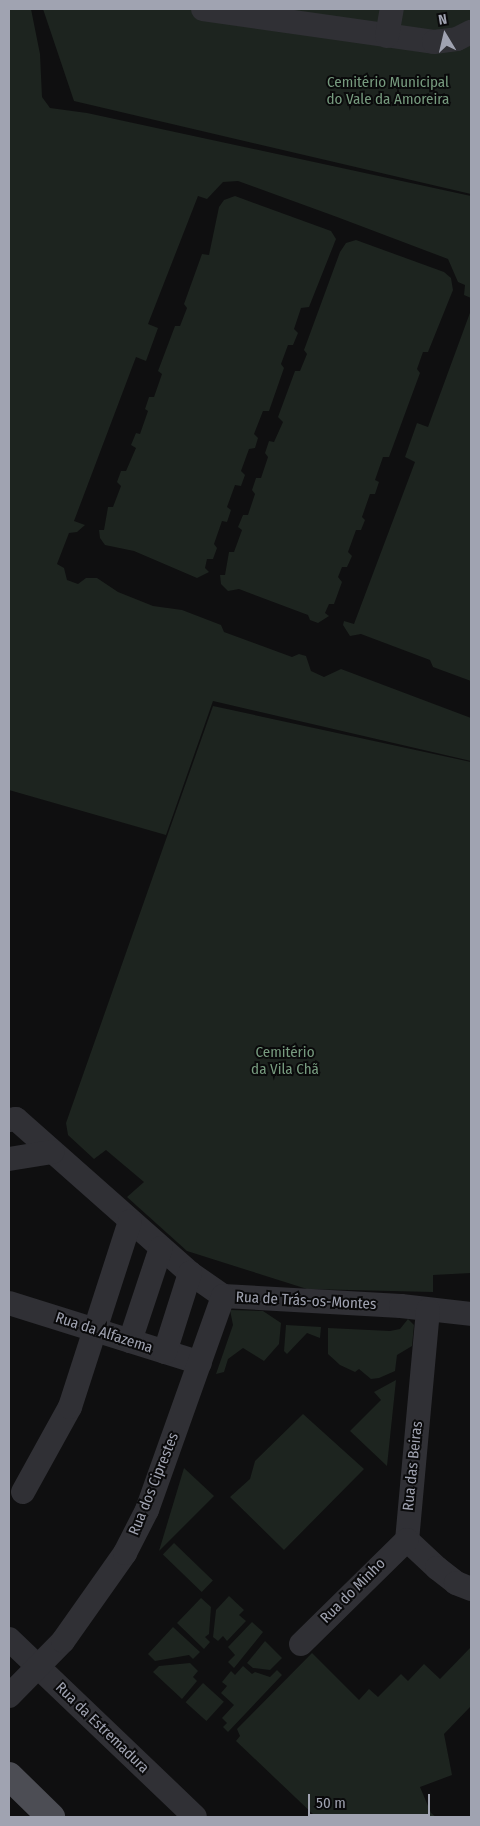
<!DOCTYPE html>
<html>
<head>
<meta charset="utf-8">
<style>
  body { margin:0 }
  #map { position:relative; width:480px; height:1826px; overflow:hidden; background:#0f0f10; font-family:"Fira Sans Condensed",sans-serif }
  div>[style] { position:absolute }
  .green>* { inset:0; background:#1d241f; transform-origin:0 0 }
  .minor>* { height:24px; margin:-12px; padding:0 12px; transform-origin:12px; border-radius:12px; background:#303035 }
  .major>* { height:28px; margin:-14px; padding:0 14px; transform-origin:14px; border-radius:14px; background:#4c4d54 }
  span { translate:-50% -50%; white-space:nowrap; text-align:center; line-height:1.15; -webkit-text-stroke:4px #0a0a0b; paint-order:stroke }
  .park-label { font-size:15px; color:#779b7f }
  .street-label { font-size:15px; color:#a0a3b1 }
  .frame { position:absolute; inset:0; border:10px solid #a0a3b1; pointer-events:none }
  .north { position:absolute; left:420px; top:10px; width:50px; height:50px; -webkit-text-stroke:4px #0a0a0b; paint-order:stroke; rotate:351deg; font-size:14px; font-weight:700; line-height:20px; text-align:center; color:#a0a3b1 }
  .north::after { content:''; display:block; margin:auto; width:18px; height:22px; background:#a0a3b1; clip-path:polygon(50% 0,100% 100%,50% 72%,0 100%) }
  .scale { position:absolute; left:308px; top:1794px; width:122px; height:22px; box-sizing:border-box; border:2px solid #a0a3b1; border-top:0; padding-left:6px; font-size:15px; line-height:18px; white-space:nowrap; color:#a0a3b1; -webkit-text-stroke:4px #0a0a0b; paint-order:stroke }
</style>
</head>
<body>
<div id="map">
  <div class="green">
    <div style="clip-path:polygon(9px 9px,31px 9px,40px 54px,42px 97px,50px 108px,87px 113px,471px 196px,471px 298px,464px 295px,465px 285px,458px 282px,448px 259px,337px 217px,238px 181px,223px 182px,207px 199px,198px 196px,148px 324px,158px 328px,146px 361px,136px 357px,74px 521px,85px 525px,77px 532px,69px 533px,57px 564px,64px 568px,67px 580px,78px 584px,86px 578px,97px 578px,118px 592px,153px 606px,182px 610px,221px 625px,224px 632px,292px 657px,299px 654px,306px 656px,311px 671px,324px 677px,341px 669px,471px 718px,471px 761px,213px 701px,166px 835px,9px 790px)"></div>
    <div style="clip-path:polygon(43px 9px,471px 9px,471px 194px,74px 101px)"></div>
    <div style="clip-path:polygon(235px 196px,331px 231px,336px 239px,309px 307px,301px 308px,294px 329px,298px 333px,293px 345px,288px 345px,281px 364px,284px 368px,269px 411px,263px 411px,254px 434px,258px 438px,255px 448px,249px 449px,241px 471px,245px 475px,241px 486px,235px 485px,227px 507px,231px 510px,227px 522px,222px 521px,214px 544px,217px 548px,213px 559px,207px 559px,205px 568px,209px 572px,197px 578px,134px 551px,105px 545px,100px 538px,99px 530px,104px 530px,108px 507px,113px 507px,121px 486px,117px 482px,121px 471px,126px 471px,136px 448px,131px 445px,136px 433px,140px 434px,148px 411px,145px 409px,149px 397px,154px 397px,162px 374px,158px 371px,175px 326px,180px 326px,187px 308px,184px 304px,202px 254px,209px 255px,219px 207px,224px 200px)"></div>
    <div style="clip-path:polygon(356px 240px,444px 272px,451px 278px,453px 290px,428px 352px,423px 352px,417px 369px,420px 373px,389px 457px,383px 457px,375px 480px,379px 482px,375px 494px,370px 494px,362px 517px,365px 520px,361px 530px,356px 530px,348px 552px,352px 556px,347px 567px,342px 567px,338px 577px,342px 582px,334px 604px,329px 604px,325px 613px,329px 616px,318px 623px,310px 620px,308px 615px,239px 589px,228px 591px,221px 584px,220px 575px,225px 575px,229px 552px,234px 552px,242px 530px,238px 527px,243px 515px,248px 515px,255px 494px,252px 490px,256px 478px,261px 478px,268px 457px,265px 453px,269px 441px,274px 442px,283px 422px,278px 417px,295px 371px,300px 371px,307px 354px,304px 350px,340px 252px,346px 243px)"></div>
    <div style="clip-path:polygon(471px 310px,471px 681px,433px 667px,430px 660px,361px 634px,350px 636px,343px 625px,344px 621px,354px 624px,415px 462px,405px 457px,417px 423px,428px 427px)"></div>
    <div style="clip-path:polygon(213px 706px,471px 762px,471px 1273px,433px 1275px,433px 1292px,307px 1289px,187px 1251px,127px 1197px,144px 1182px,106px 1150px,94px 1159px,68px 1135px,66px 1123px)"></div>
    <div style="clip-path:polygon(230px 1310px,263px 1311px,281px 1323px,279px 1344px,264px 1361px,243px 1348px,228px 1359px,224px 1372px,216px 1374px,233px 1325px)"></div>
    <div style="clip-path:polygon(408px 1319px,414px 1325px,412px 1346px,397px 1355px,395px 1371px,379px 1378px,371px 1379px,359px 1369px,355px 1372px,340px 1365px,328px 1354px,328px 1328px,390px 1331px,400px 1329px)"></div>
    <div style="clip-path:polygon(286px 1325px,321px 1327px,320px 1338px,307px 1333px,287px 1354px,284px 1351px)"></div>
    <div style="clip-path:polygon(396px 1380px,387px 1466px,350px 1431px,381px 1400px,374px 1392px)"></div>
    <div style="clip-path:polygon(303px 1414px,364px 1469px,284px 1550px,230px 1497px,250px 1479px,255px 1461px)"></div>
    <div style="clip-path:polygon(184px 1468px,214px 1496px,159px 1551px)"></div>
    <div style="left:174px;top:1543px;width:54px;height:16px;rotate:44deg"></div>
    <div style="clip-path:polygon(229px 1596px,244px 1610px,239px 1615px,246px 1621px,227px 1641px,223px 1636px,218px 1641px,213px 1637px,216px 1610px)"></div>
    <div style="clip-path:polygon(201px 1598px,211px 1607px,209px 1634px,205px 1637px,210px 1642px,204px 1649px,177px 1623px)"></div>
    <div style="clip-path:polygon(252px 1622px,263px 1632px,234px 1668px,228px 1662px,235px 1655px,228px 1647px)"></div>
    <div style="clip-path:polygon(173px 1627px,200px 1652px,193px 1659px,189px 1655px,155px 1661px,148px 1654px)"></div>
    <div style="clip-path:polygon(265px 1641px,282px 1658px,270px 1670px,253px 1668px,247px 1663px)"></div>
    <div style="clip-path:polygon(471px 1647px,471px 1706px,444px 1734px,452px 1775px,420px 1787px,431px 1813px,436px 1817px,316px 1817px,236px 1741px,240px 1736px,237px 1729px,312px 1653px,359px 1700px,369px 1689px,378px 1697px,401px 1674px,408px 1681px,424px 1664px,440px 1679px)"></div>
    <div style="clip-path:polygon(190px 1663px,198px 1671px,193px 1677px,197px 1681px,182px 1699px,153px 1672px,159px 1666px)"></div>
    <div style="clip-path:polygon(243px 1666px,252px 1674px,255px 1672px,270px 1677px,277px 1670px,282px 1675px,228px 1732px,223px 1727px,227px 1723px,222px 1718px,234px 1705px,221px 1693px,227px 1686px,222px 1682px,231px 1671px,235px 1675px)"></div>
    <div style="left:203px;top:1683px;width:28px;height:26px;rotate:42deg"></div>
  </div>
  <div class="minor">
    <div style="left:203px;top:9px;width:233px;rotate:8.1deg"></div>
    <div style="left:434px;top:42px;width:23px;rotate:-7deg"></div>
    <div style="left:457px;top:39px;width:16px;rotate:-27deg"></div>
    <div style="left:387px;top:36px;width:27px;rotate:-80deg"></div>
    <div style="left:9px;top:1120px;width:7px;rotate:-8deg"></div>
    <div style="left:16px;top:1119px;width:232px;rotate:41.5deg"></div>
    <div style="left:190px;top:1273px;width:40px;rotate:34.9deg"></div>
    <div style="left:223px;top:1296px;width:178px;rotate:3.2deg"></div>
    <div style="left:401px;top:1306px;width:70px;rotate:6.5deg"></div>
    <div style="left:9px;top:1159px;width:44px;rotate:-9.2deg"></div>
    <div style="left:9px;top:1303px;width:200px;rotate:17.4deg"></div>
    <div style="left:428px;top:1310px;width:231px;rotate:95.2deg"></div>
    <div style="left:407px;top:1540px;width:41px;rotate:43deg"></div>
    <div style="left:437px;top:1568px;width:24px;rotate:38deg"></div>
    <div style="left:456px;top:1583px;width:16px;rotate:22deg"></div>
    <div style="left:130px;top:1341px;width:98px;rotate:-71.6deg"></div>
    <div style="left:165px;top:1352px;width:83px;rotate:-72.4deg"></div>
    <div style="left:23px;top:1492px;width:97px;rotate:-61.1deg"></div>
    <div style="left:70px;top:1407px;width:195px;rotate:-72.1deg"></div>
    <div style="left:9px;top:1639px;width:257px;rotate:43.7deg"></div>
    <div style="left:301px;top:1644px;width:148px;rotate:-44.5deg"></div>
    <div style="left:9px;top:1696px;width:77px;rotate:-45.5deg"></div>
    <div style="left:63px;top:1641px;width:108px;rotate:-54.8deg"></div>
    <div style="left:125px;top:1553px;width:48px;rotate:-62.9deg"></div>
    <div style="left:147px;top:1510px;width:227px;rotate:-70.4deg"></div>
  </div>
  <div class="major">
    <div style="left:9px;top:1776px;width:59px;rotate:44.3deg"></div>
  </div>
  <div class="park-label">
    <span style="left:388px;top:91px">Cemitério Municipal<br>do Vale da Amoreira</span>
    <span style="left:285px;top:1061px">Cemitério<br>da Vila Chã</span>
  </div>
  <div class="street-label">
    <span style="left:306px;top:1301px;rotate:3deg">Rua de Trás-os-Montes</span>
    <span style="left:104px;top:1333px;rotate:18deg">Rua da Alfazema</span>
    <span style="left:413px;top:1466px;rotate:-84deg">Rua das Beiras</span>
    <span style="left:154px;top:1484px;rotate:-68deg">Rua dos Ciprestes</span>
    <span style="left:353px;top:1591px;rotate:-45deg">Rua do Minho</span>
    <span style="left:102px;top:1728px;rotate:44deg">Rua da Estremadura</span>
  </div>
  <div class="frame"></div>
  <div class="north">N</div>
  <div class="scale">50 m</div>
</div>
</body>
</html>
